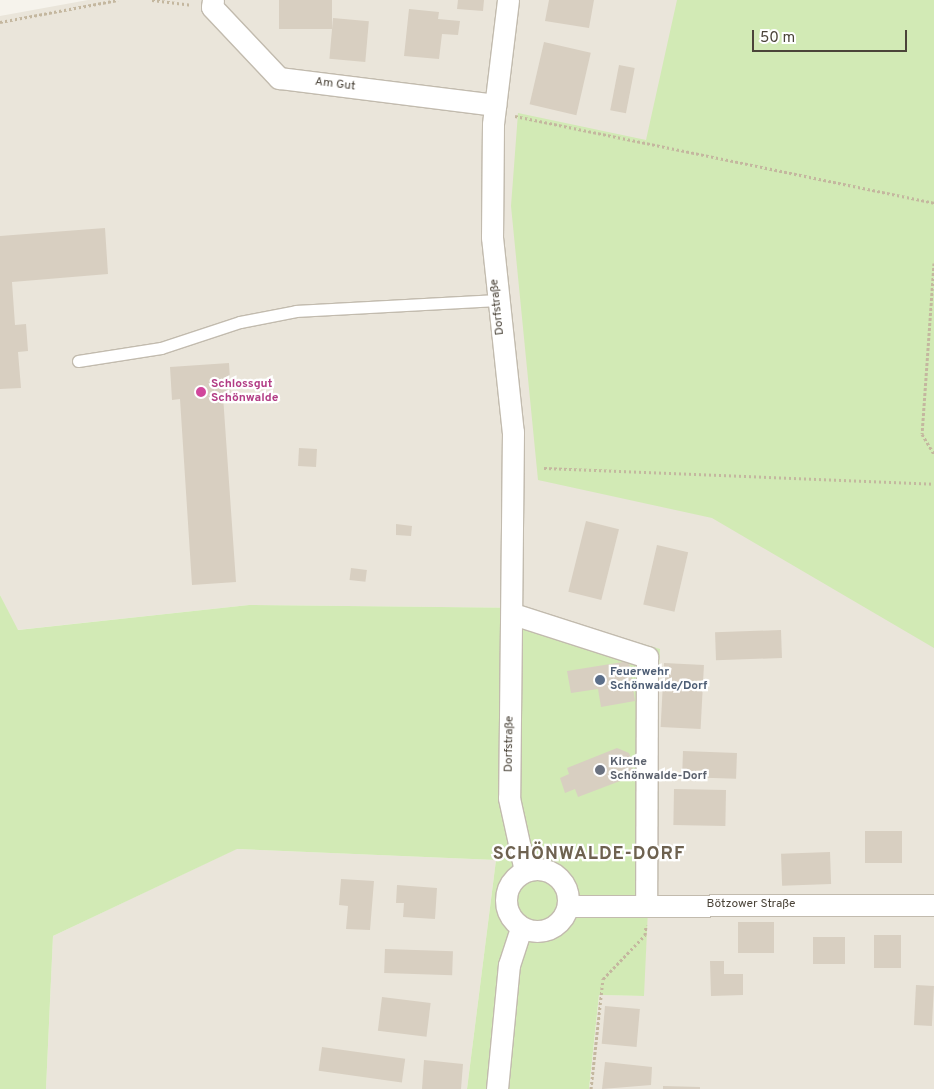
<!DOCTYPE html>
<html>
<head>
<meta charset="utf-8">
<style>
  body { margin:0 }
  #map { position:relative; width:934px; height:1089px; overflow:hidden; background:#f6f3ec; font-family:Overpass,sans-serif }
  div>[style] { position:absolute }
  .residential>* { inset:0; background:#eae5da }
  .green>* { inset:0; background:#d2eab5 }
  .building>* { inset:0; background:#d8cfc1; transform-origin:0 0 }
  .path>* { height:3px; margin-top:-1.5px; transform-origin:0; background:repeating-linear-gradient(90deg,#c4b79f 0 2.5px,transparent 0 5px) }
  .roads { filter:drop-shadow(1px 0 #c2bbae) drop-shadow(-1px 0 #c2bbae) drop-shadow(0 1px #c2bbae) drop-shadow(0 -1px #c2bbae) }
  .service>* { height:11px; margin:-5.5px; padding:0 5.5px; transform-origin:5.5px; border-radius:5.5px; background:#fff }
  .minor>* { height:21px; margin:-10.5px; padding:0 10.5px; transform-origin:10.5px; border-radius:10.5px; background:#fff }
  .minor>.ring { margin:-10.5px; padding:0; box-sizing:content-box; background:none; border:21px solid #fff; border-radius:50% }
  .dots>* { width:14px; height:14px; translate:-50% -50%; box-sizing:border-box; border:2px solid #fff; border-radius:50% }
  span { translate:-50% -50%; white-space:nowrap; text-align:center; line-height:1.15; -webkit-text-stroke:4.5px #fff; paint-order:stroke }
  .street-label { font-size:12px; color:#4b4439 }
  .hotel-label { font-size:12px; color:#b23c85; font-weight:700 }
  .left { translate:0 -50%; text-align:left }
  .service-label { font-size:12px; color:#4e5e75; font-weight:700 }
  .worship-label { font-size:12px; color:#5b616d; font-weight:700 }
  .district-label { font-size:18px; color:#6e6250; font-weight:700; letter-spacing:1px }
  .scale { position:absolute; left:752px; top:30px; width:155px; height:22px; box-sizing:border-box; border:2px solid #4b4439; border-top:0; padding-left:6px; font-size:15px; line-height:18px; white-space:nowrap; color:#4b4439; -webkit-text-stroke:4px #fff; paint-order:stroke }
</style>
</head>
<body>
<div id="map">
  <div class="residential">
    <div style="clip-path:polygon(88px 0,934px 0,934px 1089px,589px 1089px,599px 995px,644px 996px,522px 608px,249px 605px,17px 630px,0 595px,0 16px)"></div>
    <div style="clip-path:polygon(236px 849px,496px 860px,467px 1089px,46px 1089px,53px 936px)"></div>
  </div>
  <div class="green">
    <div style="clip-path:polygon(677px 0,934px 0,934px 648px,712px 518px,538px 480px,511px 206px,518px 113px,646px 140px)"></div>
    <div style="clip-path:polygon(0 595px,18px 630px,249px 605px,522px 608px,660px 649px,644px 996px,599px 995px,589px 1089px,467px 1089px,496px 860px,237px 849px,53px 936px,46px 1089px,0 1089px)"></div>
  </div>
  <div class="building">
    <div style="left:279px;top:0;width:53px;height:29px"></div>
    <div style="clip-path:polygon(458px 0,484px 0,483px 11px,457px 9px)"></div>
    <div style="clip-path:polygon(549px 0,594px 0,589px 28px,545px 21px)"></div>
    <div style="clip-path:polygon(409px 9px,439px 12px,438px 19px,460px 21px,458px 35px,442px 34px,439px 59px,404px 56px)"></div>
    <div style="left:333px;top:18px;width:36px;height:41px;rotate:5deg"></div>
    <div style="left:544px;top:42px;width:48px;height:64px;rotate:13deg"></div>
    <div style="left:619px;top:65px;width:16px;height:46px;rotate:11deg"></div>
    <div style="clip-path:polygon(105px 228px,108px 274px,12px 282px,15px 325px,26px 324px,28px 351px,18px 352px,21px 388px,0 389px,0 236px)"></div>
    <div style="clip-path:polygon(229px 363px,231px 396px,223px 396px,236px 582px,192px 585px,180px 399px,172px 400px,170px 367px)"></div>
    <div style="left:299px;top:448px;width:18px;height:18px;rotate:3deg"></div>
    <div style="left:586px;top:521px;width:34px;height:73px;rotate:14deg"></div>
    <div style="clip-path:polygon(396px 524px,412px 526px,411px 536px,396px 535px)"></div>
    <div style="left:657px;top:545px;width:32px;height:61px;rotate:13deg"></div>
    <div style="left:351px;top:568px;width:16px;height:12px;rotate:7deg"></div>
    <div style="left:781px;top:630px;width:28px;height:66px;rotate:88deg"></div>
    <div style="clip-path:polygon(629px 661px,635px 701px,601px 707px,598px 689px,571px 693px,567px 671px)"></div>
    <div style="left:664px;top:663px;width:40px;height:64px;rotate:3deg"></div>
    <div style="clip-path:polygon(617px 748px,629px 753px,634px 765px,628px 778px,578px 797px,575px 789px,565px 793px,560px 778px,569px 774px,567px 768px)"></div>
    <div style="left:683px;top:751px;width:54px;height:26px;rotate:2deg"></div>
    <div style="left:674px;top:789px;width:52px;height:36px;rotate:1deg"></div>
    <div style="left:865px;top:831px;width:37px;height:32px"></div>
    <div style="left:830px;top:852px;width:32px;height:49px;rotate:88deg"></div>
    <div style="clip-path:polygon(341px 879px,374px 881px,370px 930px,346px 929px,348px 906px,339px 905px)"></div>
    <div style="clip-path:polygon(397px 885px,437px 888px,435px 919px,403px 917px,404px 903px,396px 903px)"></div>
    <div style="left:738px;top:922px;width:36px;height:31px"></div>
    <div style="left:874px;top:935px;width:27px;height:33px"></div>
    <div style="left:813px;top:937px;width:32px;height:27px"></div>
    <div style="left:385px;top:949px;width:68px;height:24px;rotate:2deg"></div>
    <div style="clip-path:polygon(710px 961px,724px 961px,724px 974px,743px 974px,743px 995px,711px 996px)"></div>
    <div style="left:916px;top:985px;width:18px;height:40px;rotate:3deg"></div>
    <div style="left:382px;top:997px;width:49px;height:34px;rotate:7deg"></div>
    <div style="left:605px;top:1006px;width:35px;height:38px;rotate:5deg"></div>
    <div style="left:322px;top:1047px;width:84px;height:24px;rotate:8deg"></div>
    <div style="clip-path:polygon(424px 1060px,463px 1064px,461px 1089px,422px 1089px)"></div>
    <div style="clip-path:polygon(605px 1062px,652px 1067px,651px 1085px,602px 1089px)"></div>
    <div style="clip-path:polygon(663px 1086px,700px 1087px,700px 1089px,663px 1089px)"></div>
  </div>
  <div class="path">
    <div style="left:152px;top:0;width:39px;rotate:7deg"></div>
    <div style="left:0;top:22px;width:120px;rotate:-10.6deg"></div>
    <div style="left:515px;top:116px;width:428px;rotate:11.7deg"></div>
    <div style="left:934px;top:263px;width:171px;rotate:94deg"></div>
    <div style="left:922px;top:434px;width:23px;rotate:59deg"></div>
    <div style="left:544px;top:468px;width:390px;rotate:2.3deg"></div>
    <div style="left:591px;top:1089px;width:111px;rotate:-83.8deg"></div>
    <div style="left:603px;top:979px;width:61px;rotate:-46.3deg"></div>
    <div style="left:645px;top:935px;width:10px;rotate:-84deg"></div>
  </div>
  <div class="roads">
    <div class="service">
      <div style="left:78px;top:361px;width:84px;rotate:-8.9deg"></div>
      <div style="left:161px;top:348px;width:83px;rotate:-18.2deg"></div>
      <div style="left:240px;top:322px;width:57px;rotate:-11.1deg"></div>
      <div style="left:296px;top:311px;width:201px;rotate:-3.1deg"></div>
    </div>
    <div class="minor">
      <div style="left:213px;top:0;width:7px;rotate:98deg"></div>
      <div style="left:212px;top:7px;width:98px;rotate:46.7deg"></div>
      <div style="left:279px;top:78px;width:218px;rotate:7.1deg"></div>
      <div style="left:508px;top:0;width:125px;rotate:96.9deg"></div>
      <div style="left:493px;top:124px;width:113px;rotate:90.5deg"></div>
      <div style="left:492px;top:237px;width:196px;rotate:83.9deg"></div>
      <div style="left:513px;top:432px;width:366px;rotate:90.6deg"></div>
      <div style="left:509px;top:798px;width:75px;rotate:77.6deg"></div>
      <div style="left:513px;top:614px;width:141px;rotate:17.8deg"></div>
      <div style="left:647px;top:657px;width:247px;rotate:90.2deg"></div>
      <div class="ring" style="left:506px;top:869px;width:41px;height:41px"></div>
      <div style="left:568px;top:906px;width:366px;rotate:-0.2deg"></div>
      <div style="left:497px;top:1089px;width:125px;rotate:-84.5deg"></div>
      <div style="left:509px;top:965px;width:39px;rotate:-72deg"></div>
    </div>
  </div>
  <div class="dots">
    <div style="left:201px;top:392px;background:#d1479c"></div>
    <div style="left:600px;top:680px;background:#5c6f8a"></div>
    <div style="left:600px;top:770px;background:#6b7280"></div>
  </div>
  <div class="street-label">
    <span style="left:335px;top:85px;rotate:7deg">Am Gut</span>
    <span style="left:498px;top:307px;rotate:-96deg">Dorfstraße</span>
    <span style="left:510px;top:744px;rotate:-89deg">Dorfstraße</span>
    <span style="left:751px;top:905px">Bötzower Straße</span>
  </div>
  <div class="hotel-label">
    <span class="left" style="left:211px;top:392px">Schlossgut<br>Schönwalde</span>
  </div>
  <div class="service-label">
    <span class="left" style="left:610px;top:680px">Feuerwehr<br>Schönwalde/Dorf</span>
  </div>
  <div class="worship-label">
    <span class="left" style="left:610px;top:770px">Kirche<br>Schönwalde-Dorf</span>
  </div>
  <div class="district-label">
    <span style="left:589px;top:855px">SCHÖNWALDE-DORF</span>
  </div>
  <div class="scale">50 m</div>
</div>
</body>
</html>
